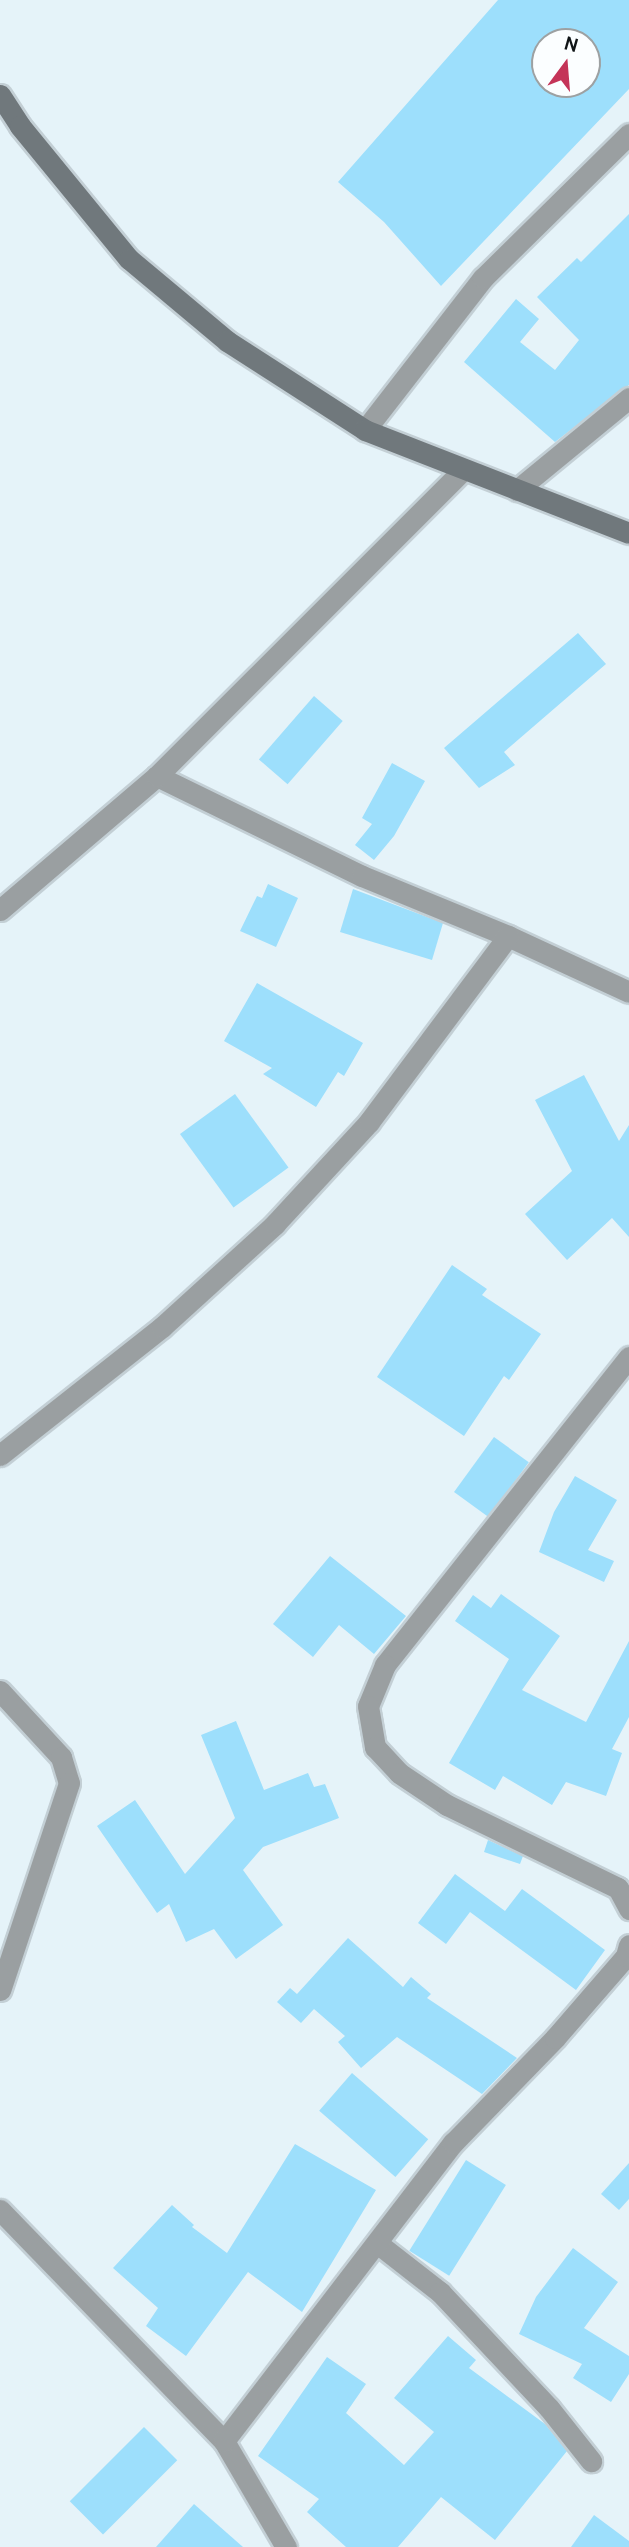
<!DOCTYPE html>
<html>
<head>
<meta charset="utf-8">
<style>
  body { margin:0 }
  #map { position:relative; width:629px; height:2547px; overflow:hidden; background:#e5f3f9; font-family:Cabin,sans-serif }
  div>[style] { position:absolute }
  .building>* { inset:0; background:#9ddffc; transform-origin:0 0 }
  .roads { filter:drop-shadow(2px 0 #c3cfd5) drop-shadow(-2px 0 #c3cfd5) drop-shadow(0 2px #c3cfd5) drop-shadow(0 -2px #c3cfd5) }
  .street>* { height:21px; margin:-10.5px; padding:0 10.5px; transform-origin:10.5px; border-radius:10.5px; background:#9a9fa1 }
  .secondary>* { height:21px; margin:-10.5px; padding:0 10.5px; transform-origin:10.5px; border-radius:10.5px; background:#70787c }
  span { translate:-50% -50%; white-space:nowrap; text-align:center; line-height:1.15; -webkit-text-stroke:6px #fbfeff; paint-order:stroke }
  .north { position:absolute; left:531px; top:28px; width:70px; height:70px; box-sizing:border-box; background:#fbfeff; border:2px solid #9da1a2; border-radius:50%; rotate:16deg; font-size:19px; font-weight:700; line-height:28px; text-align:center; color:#101517 }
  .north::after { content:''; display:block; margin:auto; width:24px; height:32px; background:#c43458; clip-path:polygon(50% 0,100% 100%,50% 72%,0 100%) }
</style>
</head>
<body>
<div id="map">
  <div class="building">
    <div style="clip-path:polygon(evenodd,498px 0,629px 0,629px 89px,441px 286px,384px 222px,338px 182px,498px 0,545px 42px,587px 42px,587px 84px,545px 84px,545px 42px)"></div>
    <div style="clip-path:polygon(629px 214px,629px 385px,555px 442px,464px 362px,516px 299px,539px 319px,520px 342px,555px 370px,579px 340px,537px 297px,577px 258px,581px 262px)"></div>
    <div style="clip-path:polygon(578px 633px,606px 664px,504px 752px,515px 765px,479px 788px,444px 748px)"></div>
    <div style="left:314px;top:696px;width:38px;height:84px;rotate:41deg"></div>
    <div style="clip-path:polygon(392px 763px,425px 781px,394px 836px,374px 860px,355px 845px,372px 824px,362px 818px)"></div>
    <div style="clip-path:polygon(268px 884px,298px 898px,276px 947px,240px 931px,257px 896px,262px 898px)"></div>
    <div style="clip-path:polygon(353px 889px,443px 923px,432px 960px,340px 932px)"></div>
    <div style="clip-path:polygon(257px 983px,363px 1043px,344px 1076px,338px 1072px,316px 1107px,263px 1074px,272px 1068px,224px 1041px)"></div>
    <div style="clip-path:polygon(584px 1075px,619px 1141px,629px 1125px,629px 1237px,612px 1218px,567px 1260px,525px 1214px,572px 1171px,535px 1100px)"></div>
    <div style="left:235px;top:1094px;width:91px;height:68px;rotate:54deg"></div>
    <div style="clip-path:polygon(452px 1265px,487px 1289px,482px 1295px,541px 1334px,509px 1380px,504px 1376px,464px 1436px,377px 1377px)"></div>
    <div style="left:494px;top:1437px;width:43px;height:68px;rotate:36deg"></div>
    <div style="clip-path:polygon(575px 1476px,617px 1500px,588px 1550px,614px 1561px,604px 1582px,539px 1552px,554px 1512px)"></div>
    <div style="clip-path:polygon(330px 1556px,406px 1616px,374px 1654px,339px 1625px,313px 1657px,273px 1624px)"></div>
    <div style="clip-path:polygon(501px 1594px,560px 1636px,522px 1690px,586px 1722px,629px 1641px,629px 1717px,612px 1749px,622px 1753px,606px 1796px,566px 1782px,552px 1805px,503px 1776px,495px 1790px,449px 1763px,509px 1659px,455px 1621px,473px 1595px,491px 1608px)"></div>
    <div style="clip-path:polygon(236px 1721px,264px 1790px,308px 1773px,314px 1787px,325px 1784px,339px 1818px,263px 1847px,243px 1870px,283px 1925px,236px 1959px,214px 1929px,186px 1942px,169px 1904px,157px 1913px,97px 1826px,135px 1800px,185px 1874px,235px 1818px,201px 1735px)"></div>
    <div style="clip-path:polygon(488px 1840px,523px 1856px,520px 1864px,484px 1852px)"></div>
    <div style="clip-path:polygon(455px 1874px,505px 1911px,522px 1889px,605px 1950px,576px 1990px,470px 1912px,446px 1944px,418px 1923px)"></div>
    <div style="clip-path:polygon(348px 1938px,403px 1987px,411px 1977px,431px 1994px,427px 1998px,517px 2058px,482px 2094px,397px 2037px,361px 2068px,338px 2042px,345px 2036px,314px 2009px,301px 2023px,277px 2002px,290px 1988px,297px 1994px)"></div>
    <div style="left:352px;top:2073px;width:101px;height:50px;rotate:41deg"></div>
    <div style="clip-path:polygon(295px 2144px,376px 2190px,302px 2312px,248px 2272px,186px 2356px,146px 2326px,158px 2308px,113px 2268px,172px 2205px,194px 2225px,192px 2227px,227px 2253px)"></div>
    <div style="left:466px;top:2160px;width:47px;height:107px;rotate:32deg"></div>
    <div style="clip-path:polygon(629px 2163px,629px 2199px,619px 2210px,601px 2194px)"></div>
    <div style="clip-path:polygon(573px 2248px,618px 2282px,584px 2328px,629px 2356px,629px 2374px,611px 2402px,573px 2378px,582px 2364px,519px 2334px,536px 2297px)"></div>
    <div style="clip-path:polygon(448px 2336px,476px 2360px,469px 2368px,545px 2424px,567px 2451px,495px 2540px,441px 2497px,398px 2547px,346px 2547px,307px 2512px,319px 2499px,258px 2456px,327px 2357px,366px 2384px,346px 2413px,404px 2465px,434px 2432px,394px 2398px)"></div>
    <div style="left:144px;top:2427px;width:47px;height:105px;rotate:45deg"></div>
    <div style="clip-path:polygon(194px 2504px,243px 2547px,156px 2547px)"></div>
    <div style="clip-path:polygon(594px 2515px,629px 2541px,629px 2547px,571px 2547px)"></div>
  </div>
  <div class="roads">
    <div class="street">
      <div style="left:365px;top:430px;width:192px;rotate:-52.2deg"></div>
      <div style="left:483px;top:278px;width:205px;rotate:-44.6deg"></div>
      <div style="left:517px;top:490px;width:145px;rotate:-39.4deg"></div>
      <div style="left:157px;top:776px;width:228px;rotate:26deg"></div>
      <div style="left:362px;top:876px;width:158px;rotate:22.3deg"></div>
      <div style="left:508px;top:936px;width:133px;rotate:24.8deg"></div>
      <div style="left:0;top:910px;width:206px;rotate:-40.5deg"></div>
      <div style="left:157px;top:776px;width:433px;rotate:-45deg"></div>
      <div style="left:629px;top:1357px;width:393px;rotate:128.4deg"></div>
      <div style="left:385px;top:1665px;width:44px;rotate:112.5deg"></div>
      <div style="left:368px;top:1706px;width:42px;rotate:80.3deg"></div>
      <div style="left:375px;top:1747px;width:35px;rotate:47deg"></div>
      <div style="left:399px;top:1773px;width:58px;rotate:33.7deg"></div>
      <div style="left:447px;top:1805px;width:190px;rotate:25.9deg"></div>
      <div style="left:618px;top:1888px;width:24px;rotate:62deg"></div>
      <div style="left:0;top:1455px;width:206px;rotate:-38.3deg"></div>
      <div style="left:162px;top:1327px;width:153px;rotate:-42.3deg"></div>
      <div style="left:275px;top:1224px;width:139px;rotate:-47.3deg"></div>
      <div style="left:369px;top:1122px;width:232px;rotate:-53.2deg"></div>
      <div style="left:0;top:1691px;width:90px;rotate:47.3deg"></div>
      <div style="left:61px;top:1757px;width:27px;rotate:73deg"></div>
      <div style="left:69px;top:1783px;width:218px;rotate:108.4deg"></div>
      <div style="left:0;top:2210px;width:322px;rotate:45.9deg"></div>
      <div style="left:224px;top:2441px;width:123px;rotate:59.7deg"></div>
      <div style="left:377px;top:2243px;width:80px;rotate:37.9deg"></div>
      <div style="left:440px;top:2292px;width:159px;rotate:46.8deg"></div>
      <div style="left:549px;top:2408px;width:68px;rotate:51.6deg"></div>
      <div style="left:224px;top:2441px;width:376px;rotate:-52.5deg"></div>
      <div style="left:453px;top:2143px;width:146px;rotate:-45.8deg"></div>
      <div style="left:555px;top:2038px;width:108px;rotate:-49.1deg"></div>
      <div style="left:626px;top:1956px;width:11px;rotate:-75deg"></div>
    </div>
    <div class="secondary">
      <div style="left:0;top:95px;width:37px;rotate:57deg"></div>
      <div style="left:20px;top:126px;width:172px;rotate:50.7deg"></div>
      <div style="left:129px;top:259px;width:128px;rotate:39.9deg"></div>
      <div style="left:227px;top:341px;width:164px;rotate:32.8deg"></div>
      <div style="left:365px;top:430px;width:283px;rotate:21.3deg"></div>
    </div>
  </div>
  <div class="north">N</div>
</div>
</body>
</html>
